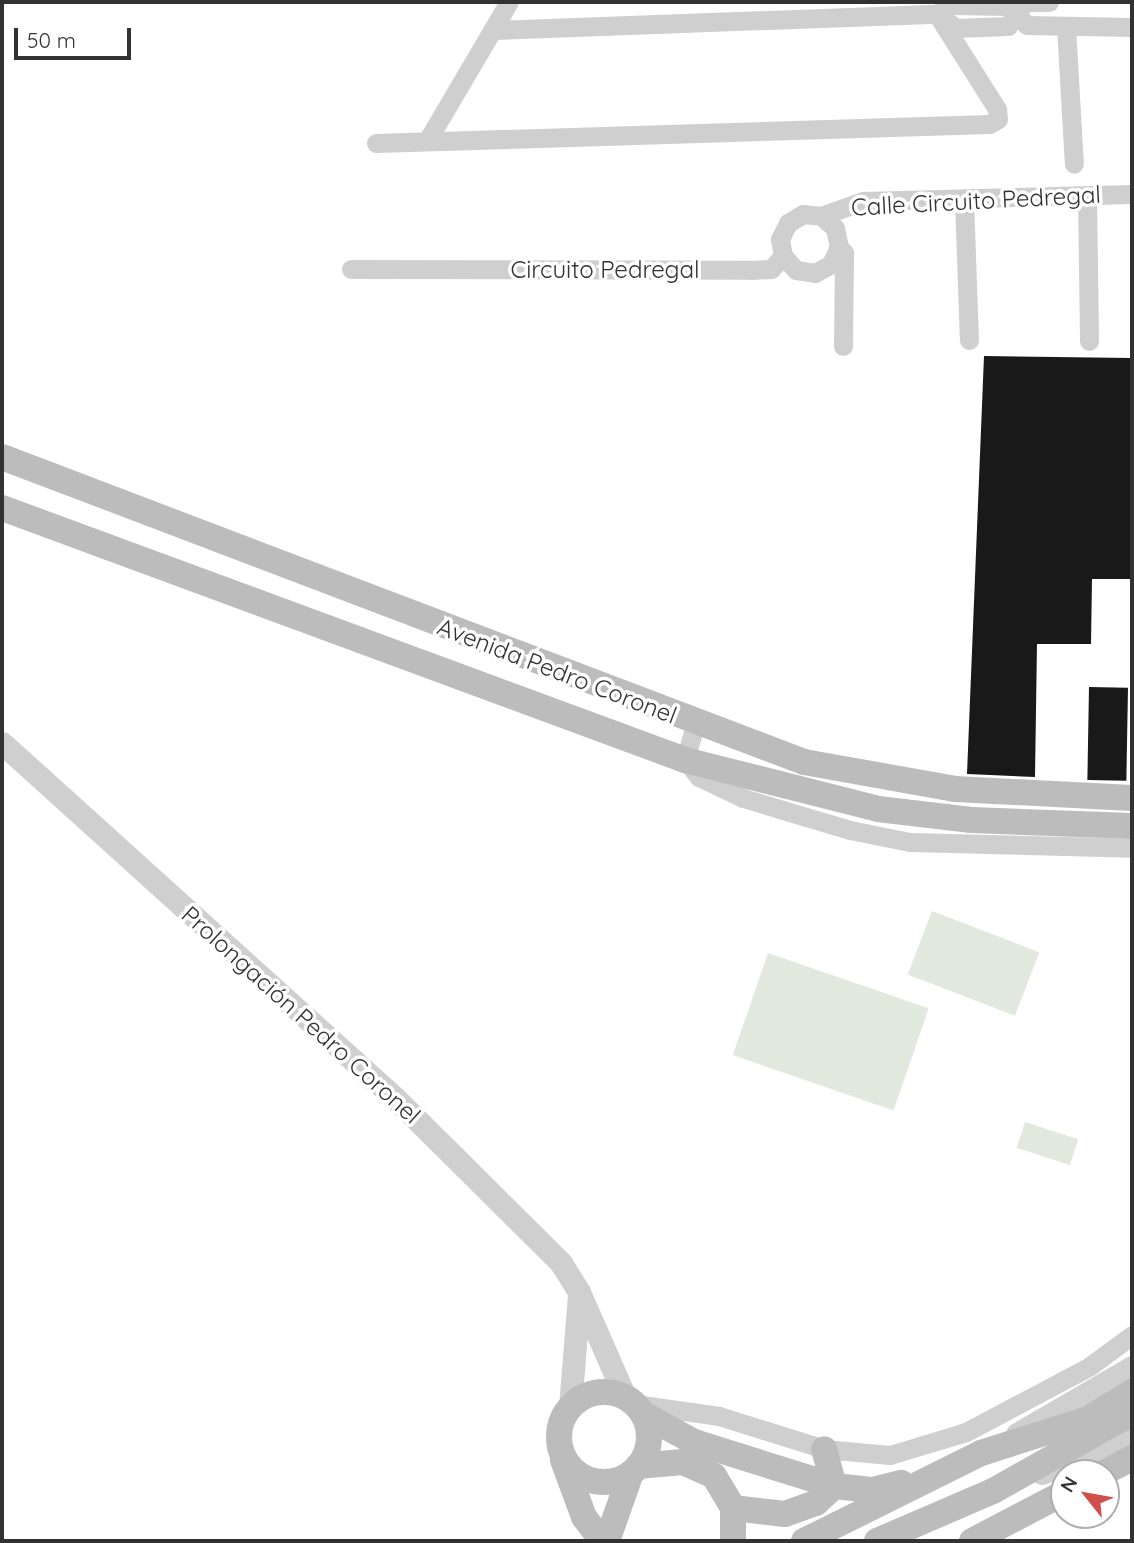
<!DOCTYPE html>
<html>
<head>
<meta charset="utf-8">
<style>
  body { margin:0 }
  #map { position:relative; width:1134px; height:1543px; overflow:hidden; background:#fff; font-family:Quicksand,sans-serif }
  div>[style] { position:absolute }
  .green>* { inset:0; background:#e1e8dd; transform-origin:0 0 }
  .building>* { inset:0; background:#191919; transform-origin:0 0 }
  .minor>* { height:19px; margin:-9.5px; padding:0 9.5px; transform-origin:9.5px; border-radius:9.5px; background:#cfcfcf }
  .tertiary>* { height:23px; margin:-11.5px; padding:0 11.5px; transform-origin:11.5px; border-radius:11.5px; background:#cfcfcf }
  .secondary>* { height:26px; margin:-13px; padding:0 13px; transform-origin:13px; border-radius:13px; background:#bcbcbc }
  .secondary>.ring { margin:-13px; padding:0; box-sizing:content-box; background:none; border:26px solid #bcbcbc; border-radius:50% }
  span { translate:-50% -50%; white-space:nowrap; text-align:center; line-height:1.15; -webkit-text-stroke:7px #fff; paint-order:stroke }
  .street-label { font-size:24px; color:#323232 }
  .frame { position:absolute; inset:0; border:4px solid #323232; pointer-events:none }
  .north { position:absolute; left:1050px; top:1459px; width:70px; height:70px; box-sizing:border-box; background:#fff; border:2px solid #adadad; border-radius:50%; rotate:301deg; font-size:19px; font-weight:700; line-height:28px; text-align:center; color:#323232 }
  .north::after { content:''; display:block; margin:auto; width:24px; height:32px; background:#d04f4d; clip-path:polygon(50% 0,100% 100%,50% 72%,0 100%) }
  .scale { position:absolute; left:14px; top:28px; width:117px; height:32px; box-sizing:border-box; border:4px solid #323232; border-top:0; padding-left:9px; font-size:21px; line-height:24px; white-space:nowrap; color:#323232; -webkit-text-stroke:5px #fff; paint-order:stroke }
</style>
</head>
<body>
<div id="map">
  <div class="green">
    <div style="left:932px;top:911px;width:115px;height:68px;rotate:21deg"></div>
    <div style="left:768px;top:953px;width:170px;height:108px;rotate:19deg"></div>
    <div style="left:1025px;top:1122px;width:56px;height:27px;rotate:18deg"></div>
  </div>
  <div class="building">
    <div style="clip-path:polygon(984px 356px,1132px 358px,1132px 579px,1092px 579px,1091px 644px,1037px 644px,1035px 777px,967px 774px)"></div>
    <div style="left:1089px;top:687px;width:39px;height:93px;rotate:1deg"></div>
  </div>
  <div class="minor">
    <div style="left:1025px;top:2px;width:24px"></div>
    <div style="left:941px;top:17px;width:19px;rotate:36deg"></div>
    <div style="left:956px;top:28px;width:52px;rotate:-2.2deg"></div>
    <div style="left:1008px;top:26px;width:29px;rotate:-55deg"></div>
    <div style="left:1027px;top:25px;width:105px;rotate:1.1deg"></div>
    <div style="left:1066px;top:27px;width:137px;rotate:86.7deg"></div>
    <div style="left:493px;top:30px;width:444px;rotate:-2.1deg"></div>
    <div style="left:937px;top:14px;width:16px;rotate:-35deg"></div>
    <div style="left:950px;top:5px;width:59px;rotate:1deg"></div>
    <div style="left:1009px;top:6px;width:26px;rotate:47deg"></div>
    <div style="left:427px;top:141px;width:161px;rotate:-59.5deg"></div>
    <div style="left:376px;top:143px;width:614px;rotate:-1.77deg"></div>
    <div style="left:990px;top:124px;width:9px;rotate:-32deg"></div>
    <div style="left:998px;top:119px;width:10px;rotate:-96deg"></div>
    <div style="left:997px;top:109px;width:112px;rotate:-122.3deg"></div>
    <div style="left:1087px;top:195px;width:146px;rotate:89.2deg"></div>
    <div style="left:964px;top:199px;width:141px;rotate:88deg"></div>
    <div style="left:821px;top:216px;width:45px;rotate:-19.7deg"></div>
    <div style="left:863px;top:201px;width:269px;rotate:-1.5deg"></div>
    <div style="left:839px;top:247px;width:8px;rotate:50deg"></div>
    <div style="left:844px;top:253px;width:93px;rotate:90.6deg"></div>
    <div style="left:783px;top:256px;width:19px;rotate:47deg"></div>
    <div style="left:796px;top:270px;width:19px;rotate:9deg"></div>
    <div style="left:815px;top:273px;width:18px;rotate:-29deg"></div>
    <div style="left:831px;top:264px;width:19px;rotate:-65deg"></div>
    <div style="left:839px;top:247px;width:19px;rotate:-102deg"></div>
    <div style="left:835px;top:228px;width:18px;rotate:-139deg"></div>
    <div style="left:783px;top:256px;width:17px;rotate:-100deg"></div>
    <div style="left:780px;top:239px;width:18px;rotate:-63deg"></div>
    <div style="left:788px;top:223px;width:17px;rotate:-31deg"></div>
    <div style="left:803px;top:214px;width:18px;rotate:6deg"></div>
    <div style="left:351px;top:269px;width:400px;rotate:0.1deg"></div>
    <div style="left:751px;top:270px;width:20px;rotate:-3deg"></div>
    <div style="left:771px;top:269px;width:18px;rotate:-47deg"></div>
    <div style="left:695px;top:725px;width:36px;rotate:106deg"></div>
    <div style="left:685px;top:760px;width:22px;rotate:51deg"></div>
    <div style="left:699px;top:777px;width:49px;rotate:25.5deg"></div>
    <div style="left:743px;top:798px;width:112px;rotate:16.7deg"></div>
    <div style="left:850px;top:830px;width:61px;rotate:11.3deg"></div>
    <div style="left:910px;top:842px;width:222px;rotate:1.5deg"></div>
    <div style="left:635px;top:1404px;width:85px;rotate:8.1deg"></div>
    <div style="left:719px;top:1416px;width:110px;rotate:17.4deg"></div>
    <div style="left:824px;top:1449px;width:66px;rotate:5.2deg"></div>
    <div style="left:890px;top:1455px;width:79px;rotate:-16.8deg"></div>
    <div style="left:966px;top:1432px;width:140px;rotate:-28deg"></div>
    <div style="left:1090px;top:1366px;width:52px;rotate:-36.4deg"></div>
  </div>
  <div class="tertiary">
    <div style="left:2px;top:743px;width:530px;rotate:42.09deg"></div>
    <div style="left:395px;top:1098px;width:234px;rotate:44.8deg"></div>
    <div style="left:561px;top:1263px;width:34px;rotate:58deg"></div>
    <div style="left:579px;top:1292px;width:115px;rotate:66.3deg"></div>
    <div style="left:570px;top:1407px;width:112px;rotate:-85.4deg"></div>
    <div style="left:1017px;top:1434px;width:133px;rotate:-30.2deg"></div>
    <div style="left:1042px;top:1473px;width:99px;rotate:-24.5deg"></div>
  </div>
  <div class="secondary">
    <div style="left:2px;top:457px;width:858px;rotate:20.82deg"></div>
    <div style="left:804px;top:762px;width:153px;rotate:10.1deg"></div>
    <div style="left:955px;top:789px;width:177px;rotate:2.9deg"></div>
    <div style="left:2px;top:508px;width:728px;rotate:20.25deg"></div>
    <div style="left:685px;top:760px;width:199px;rotate:14.2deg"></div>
    <div style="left:878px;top:809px;width:94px;rotate:6.7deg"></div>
    <div style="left:971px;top:820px;width:161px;rotate:2.1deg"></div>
    <div class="ring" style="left:559px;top:1392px;width:64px;height:64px"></div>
    <div style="left:643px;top:1414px;width:58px;rotate:28.8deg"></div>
    <div style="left:694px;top:1442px;width:147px;rotate:17.4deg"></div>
    <div style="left:834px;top:1486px;width:38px;rotate:6deg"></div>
    <div style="left:872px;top:1490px;width:30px;rotate:-14deg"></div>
    <div style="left:563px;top:1460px;width:61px;rotate:69.8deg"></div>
    <div style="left:584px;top:1517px;width:30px;rotate:53deg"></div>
    <div style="left:638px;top:1466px;width:45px;rotate:-5.1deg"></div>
    <div style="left:683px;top:1462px;width:34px;rotate:24deg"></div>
    <div style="left:714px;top:1476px;width:37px;rotate:59deg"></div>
    <div style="left:733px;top:1508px;width:33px;rotate:90deg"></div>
    <div style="left:1103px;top:1473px;width:33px;rotate:-27deg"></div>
    <div style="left:733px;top:1508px;width:52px;rotate:6.6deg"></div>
    <div style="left:785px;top:1514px;width:33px;rotate:-20deg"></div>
    <div style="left:816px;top:1503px;width:25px;rotate:-43deg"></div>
    <div style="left:834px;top:1486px;width:38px;rotate:-105deg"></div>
    <div style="left:607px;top:1541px;width:72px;rotate:-70.6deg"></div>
    <div style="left:804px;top:1541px;width:198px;rotate:-26.4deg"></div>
    <div style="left:981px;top:1453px;width:112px;rotate:-17.6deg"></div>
    <div style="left:1088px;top:1419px;width:52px;rotate:-31.5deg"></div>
    <div style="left:877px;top:1541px;width:126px;rotate:-23.3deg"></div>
    <div style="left:993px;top:1491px;width:159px;rotate:-29.3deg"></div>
    <div style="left:972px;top:1541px;width:104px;rotate:-27.6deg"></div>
  </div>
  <div class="street-label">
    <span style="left:976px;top:201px;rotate:-3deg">Calle Circuito Pedregal</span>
    <span style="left:605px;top:270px">Circuito Pedregal</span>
    <span style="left:557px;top:671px;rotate:21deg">Avenida Pedro Coronel</span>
    <span style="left:301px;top:1015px;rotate:42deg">Prolongación Pedro Coronel</span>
  </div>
  <div class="frame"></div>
  <div class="north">N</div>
  <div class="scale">50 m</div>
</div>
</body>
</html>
